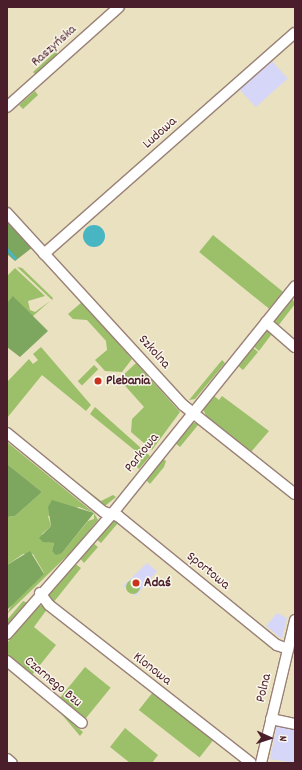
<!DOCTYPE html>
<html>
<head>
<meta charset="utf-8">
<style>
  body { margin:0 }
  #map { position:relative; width:302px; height:770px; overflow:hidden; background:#eae1c0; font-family:Dekko,sans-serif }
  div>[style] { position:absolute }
  .built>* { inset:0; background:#d6d7f8; transform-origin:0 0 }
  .green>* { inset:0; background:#9cc06a; transform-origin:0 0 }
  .round { border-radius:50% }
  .forest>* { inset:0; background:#7da65e }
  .water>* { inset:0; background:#48b6c2 }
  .stream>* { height:2.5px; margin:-1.25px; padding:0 1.25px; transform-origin:1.25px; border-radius:1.25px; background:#48b6c2 }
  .roads { filter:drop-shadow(1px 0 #9a8076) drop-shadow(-1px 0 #9a8076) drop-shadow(0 1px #9a8076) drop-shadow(0 -1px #9a8076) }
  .minor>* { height:10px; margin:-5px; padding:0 5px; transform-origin:5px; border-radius:5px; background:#fff }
  .dots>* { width:11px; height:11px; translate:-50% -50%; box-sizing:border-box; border:2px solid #fbf7ec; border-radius:50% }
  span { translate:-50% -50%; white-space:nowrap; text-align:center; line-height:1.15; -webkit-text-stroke:3px #fbf7ec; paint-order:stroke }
  .street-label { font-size:14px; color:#4a1f2b }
  .poi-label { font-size:14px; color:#4a1f2b; font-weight:700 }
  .left { translate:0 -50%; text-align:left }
  .frame { position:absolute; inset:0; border:8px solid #4a1f2b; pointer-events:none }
  .north { position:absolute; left:250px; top:718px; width:40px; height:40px; -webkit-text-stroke:3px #fbf7ec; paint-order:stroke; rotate:93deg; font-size:11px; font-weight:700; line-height:16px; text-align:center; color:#4a1f2b }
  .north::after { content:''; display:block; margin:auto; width:14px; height:18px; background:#4a1f2b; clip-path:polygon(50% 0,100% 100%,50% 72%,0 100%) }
</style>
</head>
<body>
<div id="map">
  <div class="built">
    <div style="left:271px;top:60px;width:25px;height:43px;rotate:48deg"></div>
    <div style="clip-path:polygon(147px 563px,157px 571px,136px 596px,123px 586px)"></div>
    <div style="clip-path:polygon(277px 613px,287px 618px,282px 639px,266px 626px)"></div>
    <div style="clip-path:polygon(277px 725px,295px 729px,295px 763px,270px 759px)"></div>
  </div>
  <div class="green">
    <div style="clip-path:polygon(56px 51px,59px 55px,36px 75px,33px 72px)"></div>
    <div style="clip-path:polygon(35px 91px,38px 95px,23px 109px,19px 105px)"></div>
    <div style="left:213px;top:235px;width:90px;height:22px;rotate:39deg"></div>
    <div style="clip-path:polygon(17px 267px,22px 268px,53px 298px,52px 300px)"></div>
    <div style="clip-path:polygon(15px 268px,45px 296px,28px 301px,30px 310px,35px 312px,50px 301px,32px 317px,14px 297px,7px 303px,7px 276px)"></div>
    <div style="clip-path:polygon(291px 296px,295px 304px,278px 326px,275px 321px,278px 313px)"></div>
    <div style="clip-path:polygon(82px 302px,132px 359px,122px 372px,105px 371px,95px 360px,107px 350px,106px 341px,87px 320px,73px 319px,68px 314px)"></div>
    <div style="clip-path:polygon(266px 330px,270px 330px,286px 343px,271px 335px,259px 351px,252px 345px)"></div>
    <div style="clip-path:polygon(251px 346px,258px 352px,243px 370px,237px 365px)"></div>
    <div style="clip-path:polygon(41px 347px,91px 405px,86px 411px,42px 375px,7px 418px,7px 382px,29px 359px,33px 364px,38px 360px,33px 354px)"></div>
    <div style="clip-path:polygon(222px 360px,225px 363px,195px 399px,189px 400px)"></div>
    <div style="clip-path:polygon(136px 363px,180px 412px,152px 450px,131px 432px,132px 419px,144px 407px,119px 379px)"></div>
    <div style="left:94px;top:365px;width:6px;height:23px;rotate:45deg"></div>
    <div style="clip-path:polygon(213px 395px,219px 400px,222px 396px,269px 431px,251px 452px,260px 459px,208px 420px,203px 409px)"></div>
    <div style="clip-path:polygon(95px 407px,150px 456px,139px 469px,136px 466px,143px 457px,90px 414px)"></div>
    <div style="clip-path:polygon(192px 423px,196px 423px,202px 428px,198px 425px,180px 447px,175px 443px)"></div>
    <div style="clip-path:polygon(evenodd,7px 442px,94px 513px,98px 520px,72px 551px,7px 614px,12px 604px,44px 573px,33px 554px,23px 554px,7px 565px,7px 517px,15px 516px,42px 492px,7px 464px,7px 442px,79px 507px,94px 513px,94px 519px,88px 521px,62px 553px,52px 551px,54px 543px,46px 542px,42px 534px,51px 526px,48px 516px,79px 507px)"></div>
    <div style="clip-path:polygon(162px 458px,166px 461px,164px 467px,150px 484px,145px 479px)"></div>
    <div style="clip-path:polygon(71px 478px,101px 501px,113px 495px,116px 497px,105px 506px)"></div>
    <div style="clip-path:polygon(115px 519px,118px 523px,101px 543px,96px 539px,110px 520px)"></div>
    <div style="clip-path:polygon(93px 543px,98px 547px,84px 563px,79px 557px)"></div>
    <div style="clip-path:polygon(74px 563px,81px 568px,53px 603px,99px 641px,52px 604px,48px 599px,49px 588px)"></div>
    <div class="round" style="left:126px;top:580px;width:14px;height:14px"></div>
    <div style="clip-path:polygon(23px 601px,28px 603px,7px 629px,7px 620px)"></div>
    <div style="clip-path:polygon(45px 605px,48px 608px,34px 627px,56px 645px,32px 675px,7px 658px,7px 643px,37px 606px)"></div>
    <div style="left:85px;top:667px;width:33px;height:40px;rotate:39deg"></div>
    <div style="left:153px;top:692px;width:77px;height:23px;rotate:38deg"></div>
    <div style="clip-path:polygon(53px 704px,74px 720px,73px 724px,83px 732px,80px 736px)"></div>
    <div style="clip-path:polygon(125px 728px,158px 755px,152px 763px,130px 763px,110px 747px)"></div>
  </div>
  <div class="forest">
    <div style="clip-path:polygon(7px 218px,33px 247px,15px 261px,7px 254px)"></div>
    <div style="clip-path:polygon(13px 296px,48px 331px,20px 357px,7px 347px,7px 303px)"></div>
    <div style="clip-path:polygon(7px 464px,42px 492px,15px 516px,7px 517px)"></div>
    <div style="clip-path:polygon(52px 500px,94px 513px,62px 553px,56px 555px,52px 551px,54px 543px,43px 542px,39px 538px,51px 526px,48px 507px)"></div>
    <div style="clip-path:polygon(30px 551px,44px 574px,7px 610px,7px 565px)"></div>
  </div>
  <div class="water">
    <div class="round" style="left:83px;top:225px;width:22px;height:22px"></div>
  </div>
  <div class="stream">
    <div style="left:7px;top:249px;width:12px;rotate:48deg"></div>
  </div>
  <div class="roads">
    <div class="minor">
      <div style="left:7px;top:107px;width:150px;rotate:-41.8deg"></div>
      <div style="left:7px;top:213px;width:260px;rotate:47.5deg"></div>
      <div style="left:183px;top:405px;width:143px;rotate:38.5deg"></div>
      <div style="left:44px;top:254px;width:334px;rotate:-41.4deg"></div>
      <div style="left:266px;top:322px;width:38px;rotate:41deg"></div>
      <div style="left:7px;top:433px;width:125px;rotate:39.2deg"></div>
      <div style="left:104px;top:512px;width:15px;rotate:16deg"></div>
      <div style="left:118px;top:516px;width:205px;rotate:39.1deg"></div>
      <div style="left:277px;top:645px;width:12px;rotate:20deg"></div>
      <div style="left:40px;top:593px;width:15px;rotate:53deg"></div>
      <div style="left:49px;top:605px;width:256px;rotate:38deg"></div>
      <div style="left:7px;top:634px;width:159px;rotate:-48.8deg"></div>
      <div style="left:112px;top:514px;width:292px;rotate:-51.2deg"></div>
      <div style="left:7px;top:661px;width:97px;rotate:39.6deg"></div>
      <div style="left:271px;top:719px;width:25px;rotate:12deg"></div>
      <div style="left:7px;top:759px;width:6px;rotate:39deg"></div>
      <div style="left:261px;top:763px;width:147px;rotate:-76.6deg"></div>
    </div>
  </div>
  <div class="dots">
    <div style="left:98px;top:381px;background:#c8321e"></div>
    <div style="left:136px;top:583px;background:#c8321e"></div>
  </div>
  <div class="street-label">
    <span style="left:54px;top:46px;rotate:-42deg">Raszyńska</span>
    <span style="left:160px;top:133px;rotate:-42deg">Ludowa</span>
    <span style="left:154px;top:352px;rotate:48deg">Szkolna</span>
    <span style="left:142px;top:453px;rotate:-51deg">Parkowa</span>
    <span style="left:208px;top:571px;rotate:39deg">Sportowa</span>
    <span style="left:152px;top:669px;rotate:38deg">Klonowa</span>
    <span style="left:53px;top:682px;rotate:40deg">Czarnego Bzu</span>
    <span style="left:264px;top:688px;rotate:-77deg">Polna</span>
  </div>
  <div class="poi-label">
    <span class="left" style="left:106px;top:381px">Plebania</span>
    <span class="left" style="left:144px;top:583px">Adaś</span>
  </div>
  <div class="frame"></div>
  <div class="north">N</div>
</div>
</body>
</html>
